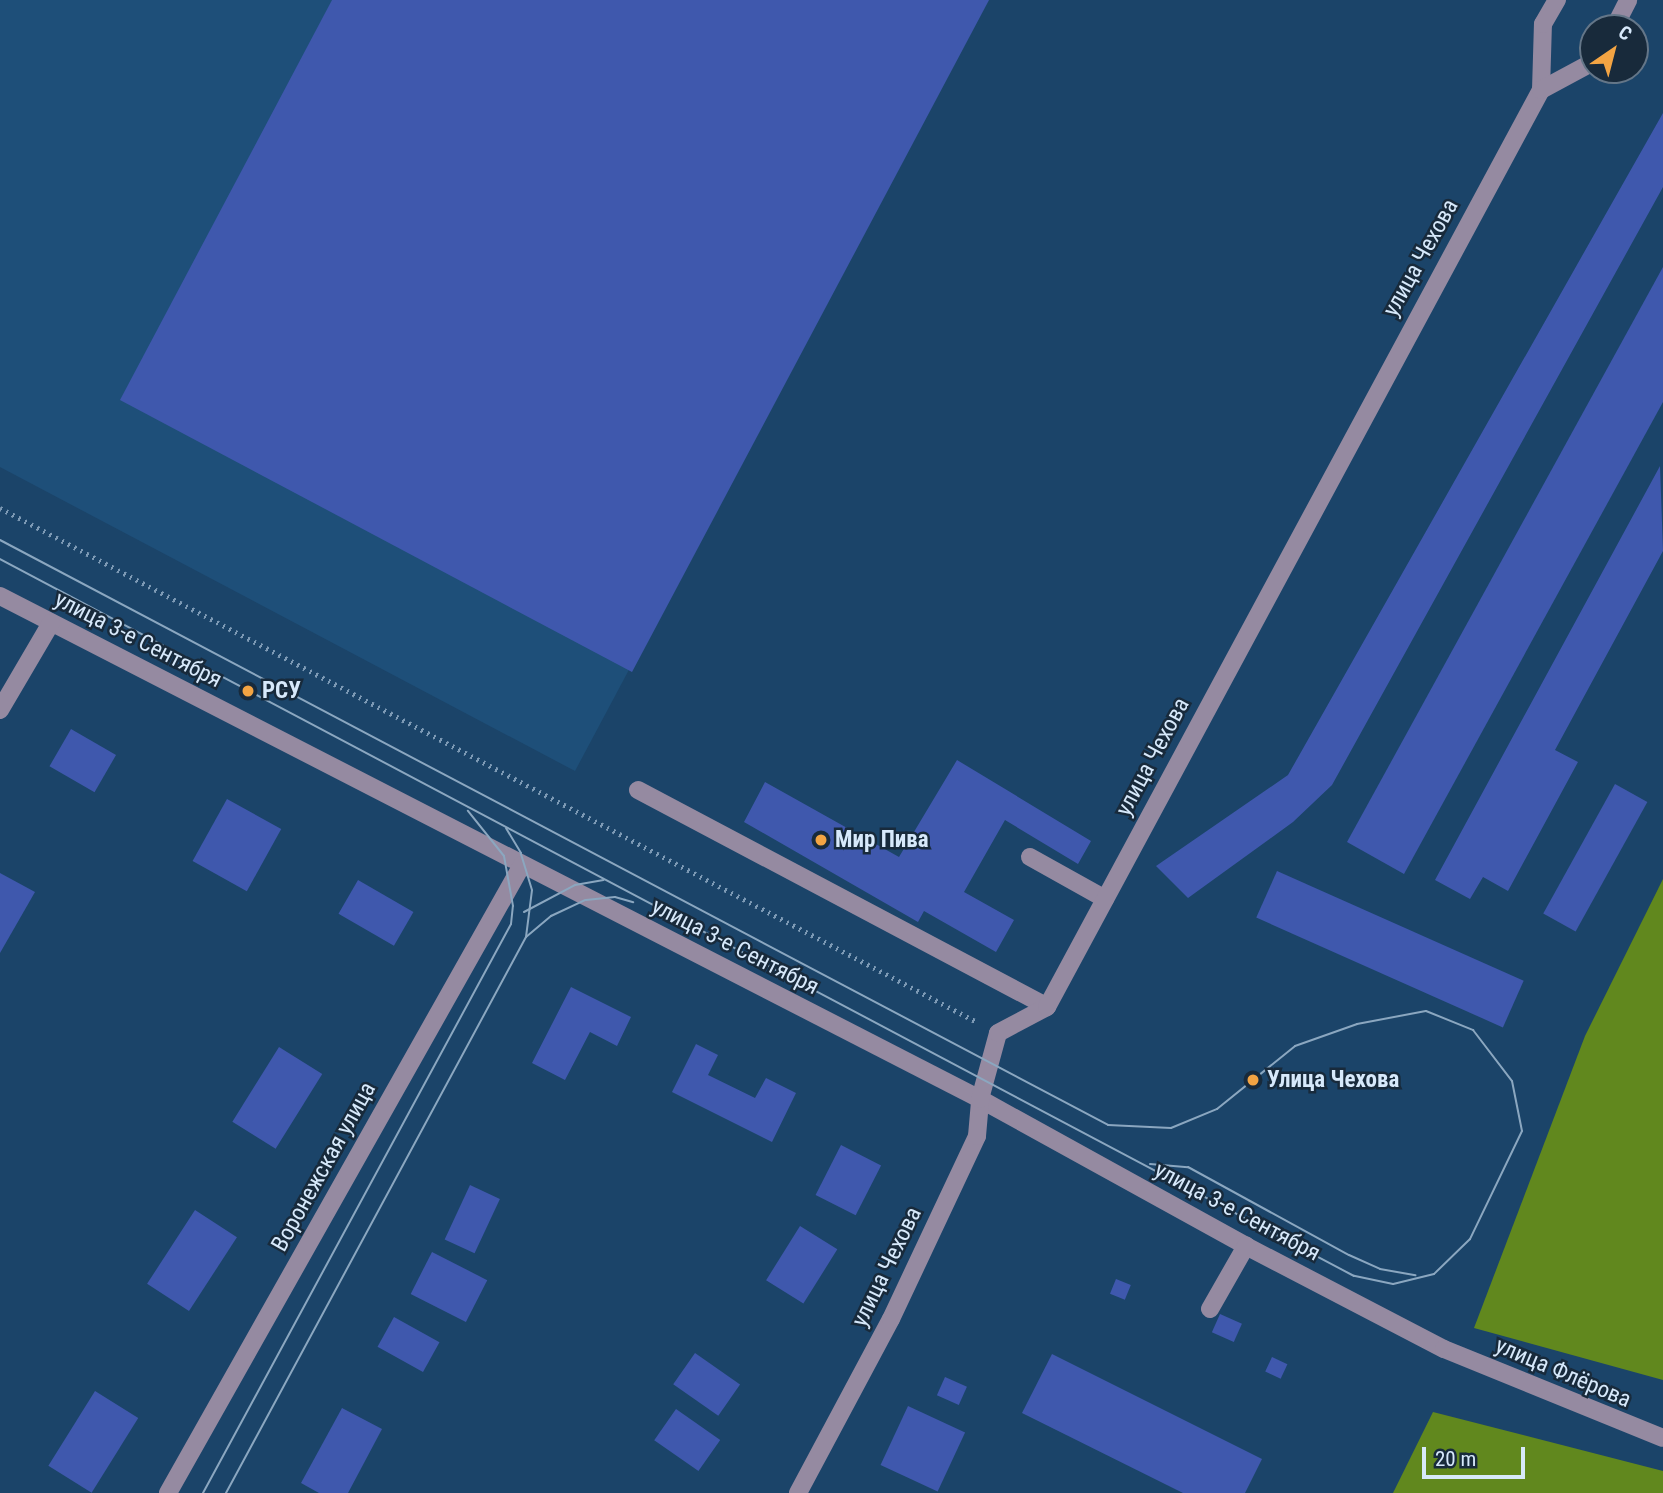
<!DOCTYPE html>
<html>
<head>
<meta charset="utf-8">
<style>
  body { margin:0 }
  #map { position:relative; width:1663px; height:1493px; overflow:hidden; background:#1b4469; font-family:"Roboto Condensed",sans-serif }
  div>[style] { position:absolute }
  .built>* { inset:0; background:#1e4f79 }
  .forest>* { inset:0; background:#61881e }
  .building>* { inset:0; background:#3f58ad; transform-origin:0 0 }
  .path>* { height:4.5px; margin-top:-2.25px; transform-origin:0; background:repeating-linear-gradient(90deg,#7d9ab5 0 2px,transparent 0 7px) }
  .minor>* { height:18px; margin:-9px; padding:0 9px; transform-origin:9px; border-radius:9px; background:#958aa1 }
  .tram>* { height:2px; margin:-1px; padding:0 1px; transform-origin:1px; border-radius:1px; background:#8ba7c0 }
  .dots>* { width:19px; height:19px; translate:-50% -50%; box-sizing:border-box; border:4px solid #182a3b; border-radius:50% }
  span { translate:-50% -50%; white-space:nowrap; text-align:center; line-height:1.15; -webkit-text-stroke:5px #182a3b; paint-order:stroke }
  .street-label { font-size:23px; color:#d7e9fb }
  .poi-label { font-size:23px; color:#d7e9fb; font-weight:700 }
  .left { translate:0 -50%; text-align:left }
  .north { position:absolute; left:1579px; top:14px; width:70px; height:70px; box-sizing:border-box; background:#182a3b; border:2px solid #647688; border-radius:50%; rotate:35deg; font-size:19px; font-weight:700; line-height:28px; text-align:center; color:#d7e9fb }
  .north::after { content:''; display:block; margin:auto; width:24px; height:32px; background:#f3a443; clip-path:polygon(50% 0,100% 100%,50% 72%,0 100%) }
  .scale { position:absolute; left:1422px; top:1447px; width:103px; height:32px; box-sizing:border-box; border:4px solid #d7e9fb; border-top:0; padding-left:9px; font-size:21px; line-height:24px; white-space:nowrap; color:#d7e9fb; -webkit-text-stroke:5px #182a3b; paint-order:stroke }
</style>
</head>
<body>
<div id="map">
  <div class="built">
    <div style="clip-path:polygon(0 0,986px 0,575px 771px,0 467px)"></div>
  </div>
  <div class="forest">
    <div style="clip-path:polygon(1663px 879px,1663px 1380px,1474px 1328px,1585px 1036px)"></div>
    <div style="clip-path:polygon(1433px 1412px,1663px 1471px,1663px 1493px,1393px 1493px)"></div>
  </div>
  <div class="building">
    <div style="clip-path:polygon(332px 0,989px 0,632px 672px,120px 400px)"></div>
    <div style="clip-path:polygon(1663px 113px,1663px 187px,1332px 785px,1293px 822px,1188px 898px,1156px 866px,1288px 775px)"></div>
    <div style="clip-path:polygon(1663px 267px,1663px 402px,1404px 874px,1347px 842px)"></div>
    <div style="clip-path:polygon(1660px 466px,1663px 551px,1555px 750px,1578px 762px,1508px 891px,1483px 877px,1470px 899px,1435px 880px)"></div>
    <div style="left:71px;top:729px;width:52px;height:43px;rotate:30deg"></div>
    <div style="clip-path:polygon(957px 760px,1091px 841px,1078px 864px,1005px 820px,964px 892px,1014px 920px,996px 952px,924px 911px,918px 922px,744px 822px,765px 782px,899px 857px)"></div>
    <div style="left:1615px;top:784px;width:37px;height:148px;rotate:29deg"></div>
    <div style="left:227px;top:799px;width:62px;height:71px;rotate:29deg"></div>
    <div style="left:1277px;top:871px;width:270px;height:51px;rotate:24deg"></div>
    <div style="clip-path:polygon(0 873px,35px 892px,0 953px)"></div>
    <div style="left:358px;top:880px;width:64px;height:39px;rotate:30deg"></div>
    <div style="clip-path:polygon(571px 987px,631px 1017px,617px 1046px,590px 1032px,565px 1080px,532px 1063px)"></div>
    <div style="clip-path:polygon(696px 1044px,718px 1055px,708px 1075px,755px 1098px,766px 1078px,796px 1093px,772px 1142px,672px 1092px)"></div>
    <div style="left:279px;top:1047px;width:51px;height:88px;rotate:32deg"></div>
    <div style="left:841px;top:1145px;width:45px;height:56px;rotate:27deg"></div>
    <div style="left:470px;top:1185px;width:33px;height:60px;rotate:25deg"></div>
    <div style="left:195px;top:1210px;width:50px;height:88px;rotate:33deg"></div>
    <div style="left:800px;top:1226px;width:44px;height:64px;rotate:32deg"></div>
    <div style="left:432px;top:1252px;width:62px;height:47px;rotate:27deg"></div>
    <div style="left:1116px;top:1279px;width:16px;height:16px;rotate:22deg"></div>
    <div style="left:1220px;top:1314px;width:24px;height:20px;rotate:24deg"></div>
    <div style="left:394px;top:1317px;width:52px;height:34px;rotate:29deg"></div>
    <div style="left:695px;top:1353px;width:55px;height:38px;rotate:35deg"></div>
    <div style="clip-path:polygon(1052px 1354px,1262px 1459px,1245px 1493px,1183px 1493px,1022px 1413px)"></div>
    <div style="left:1272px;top:1357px;width:17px;height:16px;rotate:25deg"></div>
    <div style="left:945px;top:1377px;width:24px;height:20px;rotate:24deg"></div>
    <div style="left:95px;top:1391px;width:51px;height:88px;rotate:32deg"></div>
    <div style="left:908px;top:1406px;width:63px;height:65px;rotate:25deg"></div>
    <div style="clip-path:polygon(342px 1408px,382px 1429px,348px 1493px,319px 1493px,301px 1483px)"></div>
    <div style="left:676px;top:1409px;width:54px;height:38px;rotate:35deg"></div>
  </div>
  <div class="path">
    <div style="left:0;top:508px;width:1102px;rotate:27.75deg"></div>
  </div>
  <div class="minor">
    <div style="left:1614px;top:28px;width:31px;rotate:-63deg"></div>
    <div style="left:1541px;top:90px;width:66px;rotate:-88.3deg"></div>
    <div style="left:1543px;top:24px;width:28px;rotate:-60deg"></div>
    <div style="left:0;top:596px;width:1102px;rotate:27.17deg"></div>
    <div style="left:980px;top:1099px;width:304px;rotate:28.9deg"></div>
    <div style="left:1246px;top:1246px;width:223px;rotate:27.5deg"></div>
    <div style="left:1444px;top:1349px;width:236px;rotate:22.1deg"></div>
    <div style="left:0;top:710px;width:101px;rotate:-59.6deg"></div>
    <div style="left:638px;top:790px;width:463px;rotate:27.9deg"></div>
    <div style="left:1030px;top:857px;width:86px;rotate:29.2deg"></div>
    <div style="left:1210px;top:1309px;width:73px;rotate:-60.3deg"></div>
    <div style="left:168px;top:1493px;width:721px;rotate:-60.59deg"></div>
    <div style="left:798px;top:1493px;width:197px;rotate:-61.9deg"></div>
    <div style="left:891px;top:1319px;width:202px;rotate:-64.8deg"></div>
    <div style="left:977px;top:1136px;width:37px;rotate:-85deg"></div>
    <div style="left:980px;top:1099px;width:68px;rotate:-74.7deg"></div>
    <div style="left:998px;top:1033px;width:55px;rotate:-28deg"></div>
    <div style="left:1047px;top:1007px;width:1042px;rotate:-61.69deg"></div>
    <div style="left:1541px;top:90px;width:59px;rotate:-28.3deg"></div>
  </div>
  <div class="tram">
    <div style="left:0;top:540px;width:1253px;rotate:27.83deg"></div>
    <div style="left:1108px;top:1125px;width:63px;rotate:2.7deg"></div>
    <div style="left:1171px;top:1128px;width:50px;rotate:-22.4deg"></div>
    <div style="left:1217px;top:1109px;width:100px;rotate:-38.9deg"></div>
    <div style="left:1295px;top:1046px;width:66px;rotate:-19.5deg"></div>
    <div style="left:1357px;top:1024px;width:70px;rotate:-10.7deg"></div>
    <div style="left:1426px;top:1011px;width:51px;rotate:22deg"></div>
    <div style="left:1473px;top:1030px;width:64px;rotate:52.6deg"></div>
    <div style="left:1512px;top:1081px;width:51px;rotate:78.7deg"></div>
    <div style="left:1522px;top:1131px;width:120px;rotate:115.7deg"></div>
    <div style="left:1470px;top:1239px;width:50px;rotate:135.8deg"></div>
    <div style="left:1434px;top:1274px;width:42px;rotate:166.3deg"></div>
    <div style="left:1393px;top:1284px;width:40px;rotate:-168deg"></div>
    <div style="left:1354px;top:1276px;width:1532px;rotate:-152.1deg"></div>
    <div style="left:524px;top:912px;width:58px;rotate:-27.9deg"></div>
    <div style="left:575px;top:885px;width:29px;rotate:-10deg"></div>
    <div style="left:526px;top:937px;width:33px;rotate:-40deg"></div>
    <div style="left:551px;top:916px;width:38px;rotate:-25deg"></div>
    <div style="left:586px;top:900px;width:29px;rotate:-6deg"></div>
    <div style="left:615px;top:897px;width:19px;rotate:16deg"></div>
    <div style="left:1150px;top:1164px;width:38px;rotate:5deg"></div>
    <div style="left:1188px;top:1167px;width:183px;rotate:28.7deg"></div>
    <div style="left:1349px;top:1255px;width:34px;rotate:24deg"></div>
    <div style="left:1380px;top:1269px;width:36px;rotate:10deg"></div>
    <div style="left:203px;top:1493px;width:647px;rotate:-61.57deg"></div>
    <div style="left:511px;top:924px;width:18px;rotate:-84deg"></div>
    <div style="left:513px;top:906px;width:51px;rotate:-100.2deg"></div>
    <div style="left:504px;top:856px;width:58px;rotate:-128.7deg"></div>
    <div style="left:226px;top:1493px;width:632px;rotate:-61.65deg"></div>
    <div style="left:526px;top:937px;width:47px;rotate:-82.7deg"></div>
    <div style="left:532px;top:890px;width:39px;rotate:-107deg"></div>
    <div style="left:521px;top:853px;width:29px;rotate:-121deg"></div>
  </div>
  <div class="dots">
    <div style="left:248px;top:691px;background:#f3a443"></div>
    <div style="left:821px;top:840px;background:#f3a443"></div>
    <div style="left:1253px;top:1080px;background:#f3a443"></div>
  </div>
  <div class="street-label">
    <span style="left:1421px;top:258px;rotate:-61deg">улица Чехова</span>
    <span style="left:138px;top:640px;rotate:27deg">улица 3-е Сентября</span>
    <span style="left:1153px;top:757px;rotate:-62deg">улица Чехова</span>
    <span style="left:735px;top:947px;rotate:27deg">улица 3-е Сентября</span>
    <span style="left:324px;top:1167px;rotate:-61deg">Воронежская улица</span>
    <span style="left:1237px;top:1212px;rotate:28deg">улица 3-е Сентября</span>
    <span style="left:887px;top:1267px;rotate:-64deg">улица Чехова</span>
    <span style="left:1563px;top:1373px;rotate:23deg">улица Флёрова</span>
  </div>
  <div class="poi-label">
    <span class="left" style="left:262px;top:691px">РСУ</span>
    <span class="left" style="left:835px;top:840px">Мир Пива</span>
    <span class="left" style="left:1267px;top:1080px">Улица Чехова</span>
  </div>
  <div class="north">С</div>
  <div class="scale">20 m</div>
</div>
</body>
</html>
